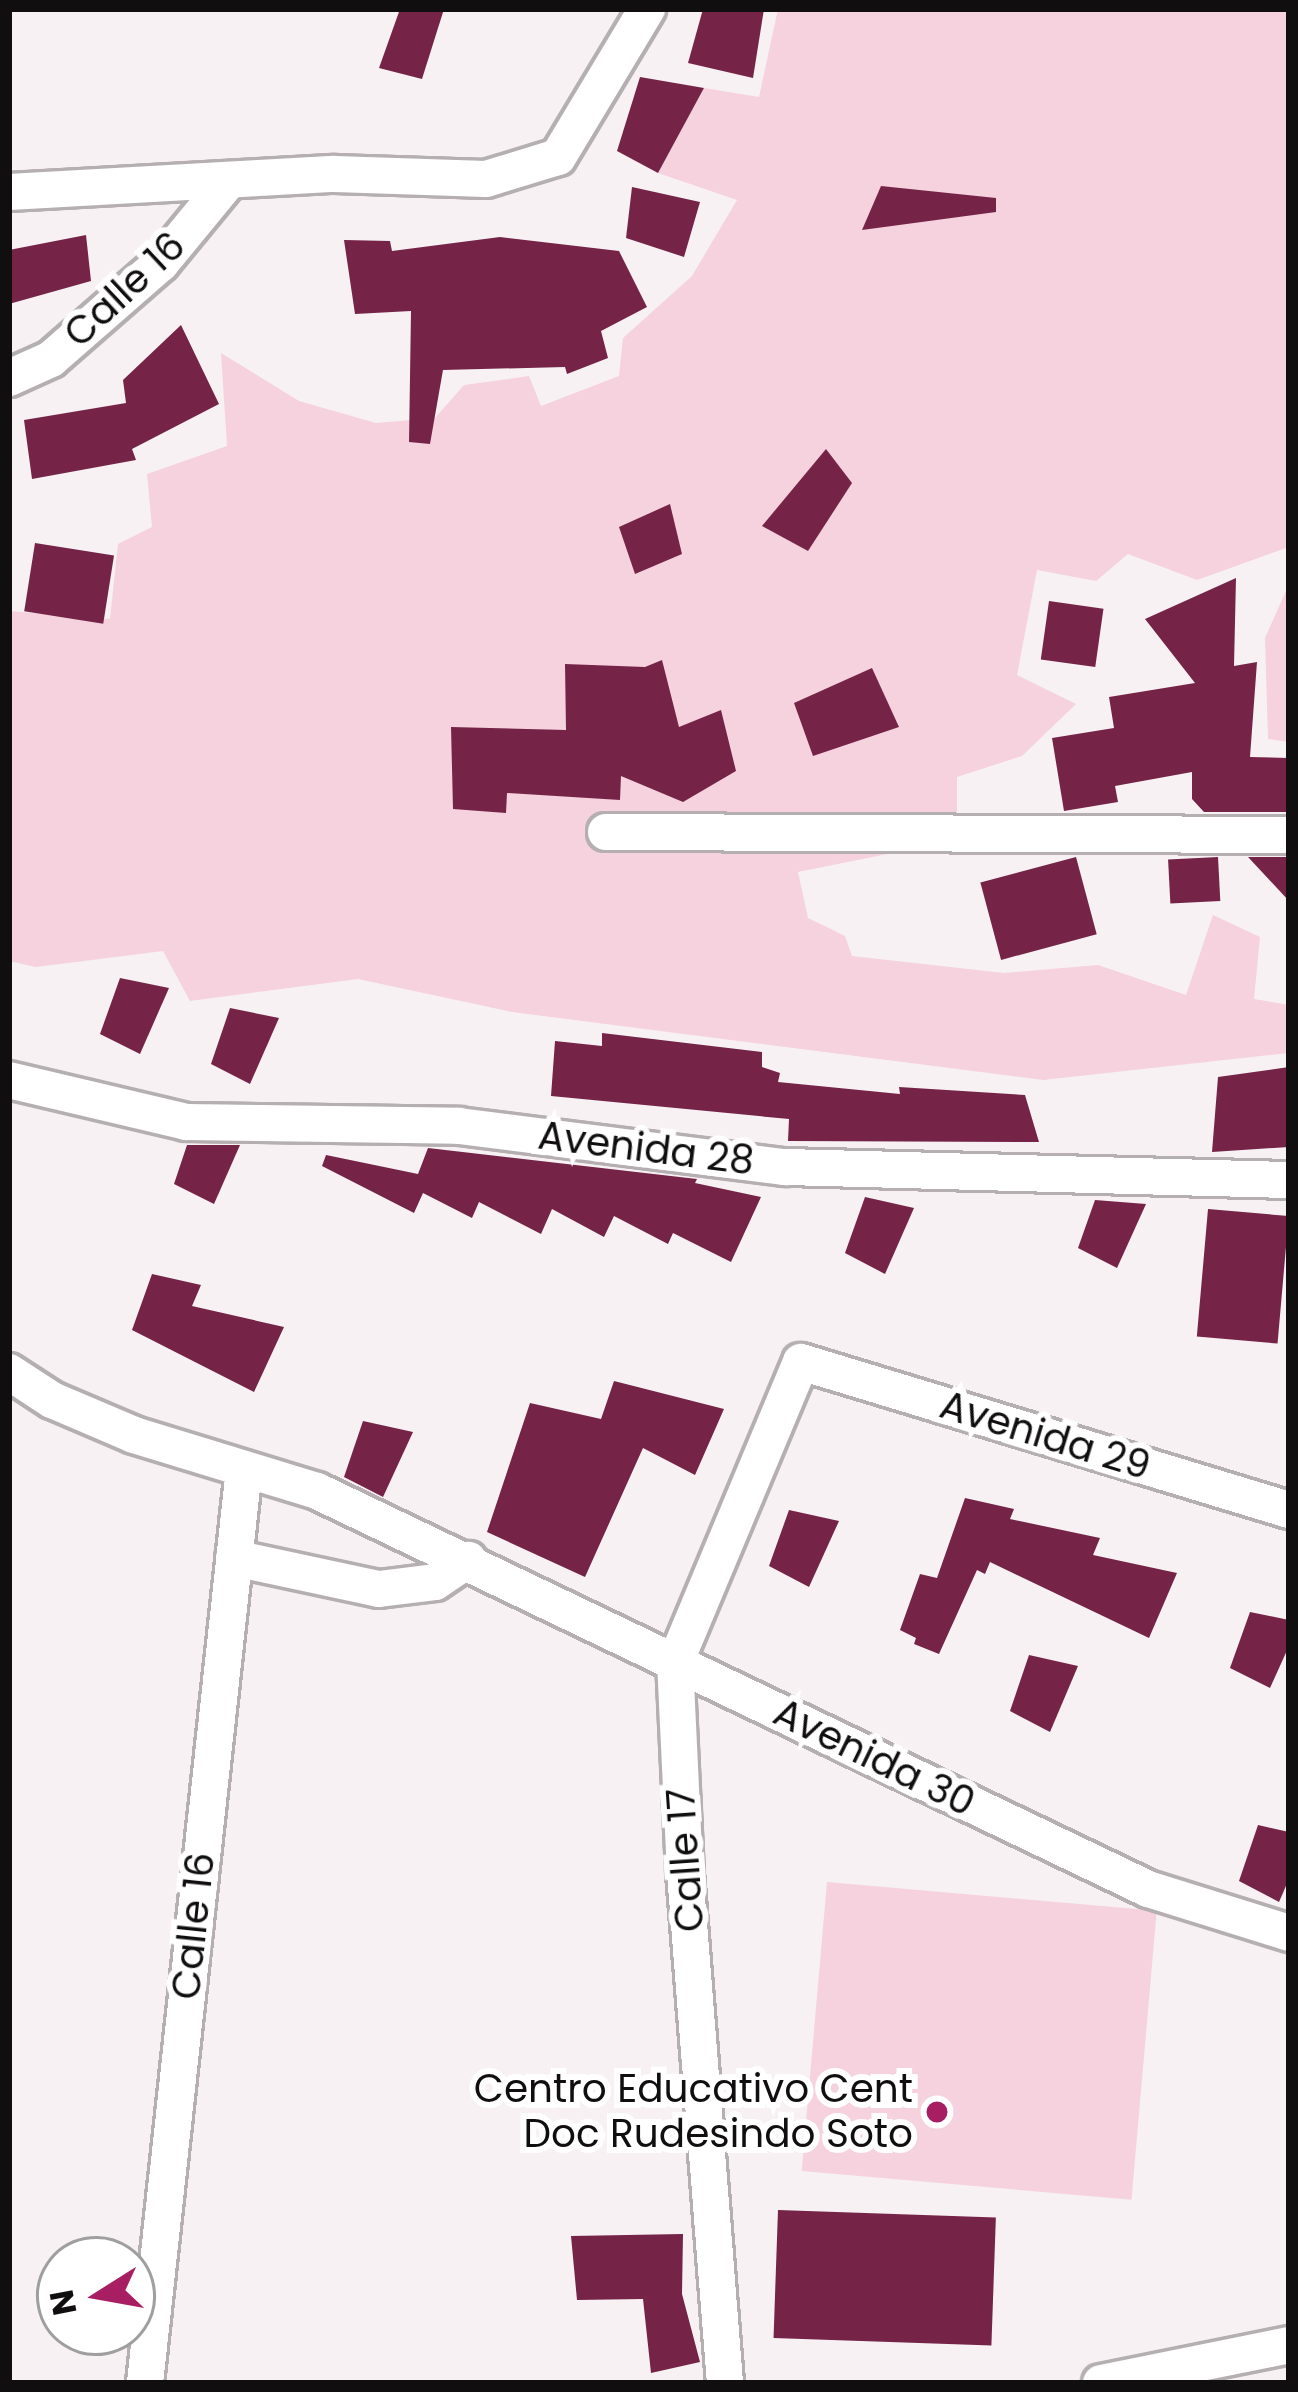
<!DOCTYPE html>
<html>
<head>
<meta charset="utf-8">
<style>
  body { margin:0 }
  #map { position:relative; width:1298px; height:2392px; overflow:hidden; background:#f7f1f3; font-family:Poppins,sans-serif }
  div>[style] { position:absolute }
  .green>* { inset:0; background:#f5d2dd; transform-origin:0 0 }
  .building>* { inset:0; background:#752448; transform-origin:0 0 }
  .roads { filter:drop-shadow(3px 0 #b5afb1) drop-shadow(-3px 0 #b5afb1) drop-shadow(0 3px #b5afb1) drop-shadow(0 -3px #b5afb1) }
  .street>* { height:36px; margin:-18px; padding:0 18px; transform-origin:18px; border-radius:18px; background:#fff }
  .dots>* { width:33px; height:33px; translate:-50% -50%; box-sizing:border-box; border:6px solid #fff; border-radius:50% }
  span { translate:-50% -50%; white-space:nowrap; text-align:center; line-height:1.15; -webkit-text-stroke:12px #fff; paint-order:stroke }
  .street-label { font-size:39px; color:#100e0f }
  .poi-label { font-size:39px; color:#100e0f }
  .right { translate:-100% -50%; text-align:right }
  .frame { position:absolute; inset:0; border:12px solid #100e0f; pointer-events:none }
  .north { position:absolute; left:36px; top:2236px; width:120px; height:120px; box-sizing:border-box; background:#fff; border:3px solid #9f9f9f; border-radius:50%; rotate:259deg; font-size:33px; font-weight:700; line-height:48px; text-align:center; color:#100e0f }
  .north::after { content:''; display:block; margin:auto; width:42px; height:54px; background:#a81e63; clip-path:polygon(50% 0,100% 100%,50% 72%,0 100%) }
</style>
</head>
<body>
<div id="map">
  <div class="green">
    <div style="clip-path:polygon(778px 9px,1289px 9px,1289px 547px,1197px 580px,1128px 554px,1096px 581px,1037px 570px,1017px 675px,1076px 704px,1022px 756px,957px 777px,957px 840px,798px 872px,808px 918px,845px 936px,852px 956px,1004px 973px,1098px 965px,1186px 995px,1213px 915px,1260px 937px,1254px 999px,1289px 1005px,1289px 1053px,1043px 1080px,512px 1012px,358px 979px,190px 1001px,163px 951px,36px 967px,9px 961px,9px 611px,110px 619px,118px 544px,152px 527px,147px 474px,227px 446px,221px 353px,299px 401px,376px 423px,435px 418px,464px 385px,529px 376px,541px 406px,619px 376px,623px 338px,692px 276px,737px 200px,658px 173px,704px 88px,759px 97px)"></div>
    <div style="clip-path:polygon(1289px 584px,1289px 742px,1268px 739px,1265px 638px)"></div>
    <div style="left:827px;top:1882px;width:331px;height:290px;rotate:5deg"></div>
  </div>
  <div class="building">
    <div style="clip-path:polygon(400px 9px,444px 9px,422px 79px,379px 68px)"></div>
    <div style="clip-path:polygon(703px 9px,764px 9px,753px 78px,688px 63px)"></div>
    <div style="clip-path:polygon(640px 77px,704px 88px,658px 173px,617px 151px)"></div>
    <div style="clip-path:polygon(881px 186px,996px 198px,996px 212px,862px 230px)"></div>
    <div style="clip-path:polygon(632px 187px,700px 202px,684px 257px,626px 238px)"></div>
    <div style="clip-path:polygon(86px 235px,91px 281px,9px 304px,9px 250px)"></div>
    <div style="clip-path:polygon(500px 237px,619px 251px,647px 307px,601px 331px,608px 358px,567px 374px,565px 367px,443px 370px,430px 444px,409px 442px,411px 311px,355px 314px,344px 240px,390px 241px,392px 251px)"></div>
    <div style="clip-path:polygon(181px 325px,219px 404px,132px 449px,136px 460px,32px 479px,24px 420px,126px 403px,123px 380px)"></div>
    <div style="clip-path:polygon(826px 449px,852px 483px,808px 551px,762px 526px)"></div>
    <div style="clip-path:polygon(670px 504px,682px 554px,635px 574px,619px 527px)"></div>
    <div style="left:35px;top:543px;width:80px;height:69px;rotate:9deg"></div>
    <div style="clip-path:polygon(1236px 578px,1234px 666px,1257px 662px,1250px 757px,1289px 758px,1289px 812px,1204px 812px,1192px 799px,1192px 772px,1115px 786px,1118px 802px,1064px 811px,1052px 738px,1114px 728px,1109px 697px,1195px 683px,1145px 619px)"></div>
    <div style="left:1049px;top:601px;width:55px;height:59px;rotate:8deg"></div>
    <div style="clip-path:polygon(662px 660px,679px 727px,721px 710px,736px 771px,683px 802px,621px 776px,620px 800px,507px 793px,506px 813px,453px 809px,451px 727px,566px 730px,565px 664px,645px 667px)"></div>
    <div style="clip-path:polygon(872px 668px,899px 727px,813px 756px,794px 703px)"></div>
    <div style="left:1076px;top:857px;width:80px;height:99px;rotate:75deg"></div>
    <div style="left:1218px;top:857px;width:44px;height:50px;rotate:87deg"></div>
    <div style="clip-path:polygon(1248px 857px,1289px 857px,1289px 901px)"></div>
    <div style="clip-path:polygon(120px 978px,169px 988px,140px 1054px,100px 1034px)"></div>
    <div style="clip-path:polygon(230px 1008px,279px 1018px,250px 1084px,211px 1064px)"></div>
    <div style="clip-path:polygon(602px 1033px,762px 1052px,762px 1067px,780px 1073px,778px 1082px,900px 1094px,899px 1087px,1025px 1095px,1039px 1142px,788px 1141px,789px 1119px,551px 1096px,555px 1041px,602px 1046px)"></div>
    <div style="clip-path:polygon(1289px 1067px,1289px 1147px,1212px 1152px,1218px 1077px)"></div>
    <div style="clip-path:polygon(187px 1145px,240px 1145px,214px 1204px,174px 1184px)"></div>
    <div style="clip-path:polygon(428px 1148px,697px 1179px,695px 1183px,761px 1197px,731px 1262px,673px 1233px,668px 1244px,614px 1216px,604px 1237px,552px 1209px,541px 1234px,479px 1202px,472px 1218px,423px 1193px,414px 1213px,322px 1166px,326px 1155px,418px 1174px)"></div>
    <div style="clip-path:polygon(865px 1197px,914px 1208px,885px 1274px,845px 1253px)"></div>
    <div style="clip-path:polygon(1095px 1200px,1146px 1204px,1117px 1268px,1078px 1248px)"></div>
    <div style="left:1208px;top:1209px;width:81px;height:128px;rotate:5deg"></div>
    <div style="clip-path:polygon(152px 1274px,201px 1285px,192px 1306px,284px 1327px,254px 1392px,132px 1330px)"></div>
    <div style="clip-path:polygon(614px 1381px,724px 1409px,695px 1475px,643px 1448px,585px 1577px,487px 1532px,530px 1403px,601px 1419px)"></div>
    <div style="clip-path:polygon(363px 1421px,413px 1432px,383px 1497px,344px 1477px)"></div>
    <div style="clip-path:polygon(965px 1498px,1014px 1509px,1010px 1519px,1100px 1538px,1093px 1555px,1177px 1573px,1149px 1638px,990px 1562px,985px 1574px,977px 1570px,939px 1654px,914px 1644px,916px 1638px,900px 1630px,920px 1574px,937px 1578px)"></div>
    <div style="clip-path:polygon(789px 1510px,839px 1521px,809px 1587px,769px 1566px)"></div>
    <div style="clip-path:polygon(1250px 1612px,1289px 1620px,1289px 1646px,1270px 1688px,1230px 1668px)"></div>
    <div style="clip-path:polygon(1029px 1655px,1078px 1666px,1050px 1732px,1010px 1711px)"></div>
    <div style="clip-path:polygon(1258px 1825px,1289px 1832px,1289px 1879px,1279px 1902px,1239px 1881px)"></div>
    <div style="left:778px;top:2210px;width:218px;height:128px;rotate:2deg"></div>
    <div style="clip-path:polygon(683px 2234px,682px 2294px,700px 2362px,651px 2373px,643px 2299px,577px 2300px,571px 2236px)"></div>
  </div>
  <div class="roads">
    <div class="street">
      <div style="left:9px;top:192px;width:326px;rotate:-3.2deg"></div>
      <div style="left:335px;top:174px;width:151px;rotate:1.9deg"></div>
      <div style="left:486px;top:179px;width:75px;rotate:-17deg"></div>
      <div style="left:558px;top:157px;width:173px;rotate:-59deg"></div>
      <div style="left:9px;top:378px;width:46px;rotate:-24.3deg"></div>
      <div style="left:51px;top:359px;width:146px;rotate:-41.1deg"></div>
      <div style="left:161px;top:263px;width:102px;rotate:-50.6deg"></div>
      <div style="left:606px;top:832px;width:683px;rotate:0.25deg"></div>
      <div style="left:9px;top:1080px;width:182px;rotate:13.3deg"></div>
      <div style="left:186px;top:1122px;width:273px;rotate:0.8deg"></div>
      <div style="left:459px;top:1126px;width:329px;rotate:7.2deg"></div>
      <div style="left:785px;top:1167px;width:504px;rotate:1.48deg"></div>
      <div style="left:9px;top:1372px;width:51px;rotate:33.1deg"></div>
      <div style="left:52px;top:1400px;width:89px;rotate:23.1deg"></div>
      <div style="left:134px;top:1435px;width:191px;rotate:17deg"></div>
      <div style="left:317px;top:1491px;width:921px;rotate:25.59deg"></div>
      <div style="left:1148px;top:1889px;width:148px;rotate:17.3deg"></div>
      <div style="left:234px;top:1558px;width:148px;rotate:12.1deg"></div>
      <div style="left:379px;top:1589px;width:56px;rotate:-7.1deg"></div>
      <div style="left:435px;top:1582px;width:40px;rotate:-34deg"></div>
      <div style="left:145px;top:2383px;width:919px;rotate:-83.82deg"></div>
      <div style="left:725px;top:2383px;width:512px;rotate:-94.48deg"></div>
      <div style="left:685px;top:1873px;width:210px;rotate:-92.7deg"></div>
      <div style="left:675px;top:1663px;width:326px;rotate:-67.3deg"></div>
      <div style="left:801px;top:1362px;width:510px;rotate:16.87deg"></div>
      <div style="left:1101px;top:2383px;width:192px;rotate:-11.4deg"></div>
    </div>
  </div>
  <div class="dots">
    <div style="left:937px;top:2112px;background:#a81e63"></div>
  </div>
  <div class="street-label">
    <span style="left:125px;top:290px;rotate:-43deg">Calle 16</span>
    <span style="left:646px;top:1149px;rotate:7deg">Avenida 28</span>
    <span style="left:1045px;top:1436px;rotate:17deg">Avenida 29</span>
    <span style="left:874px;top:1758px;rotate:26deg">Avenida 30</span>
    <span style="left:686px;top:1860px;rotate:-94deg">Calle 17</span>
    <span style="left:194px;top:1926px;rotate:-84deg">Calle 16</span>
  </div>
  <div class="poi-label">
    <span class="right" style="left:913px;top:2112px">Centro Educativo Cent<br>Doc Rudesindo Soto</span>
  </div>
  <div class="frame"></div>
  <div class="north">N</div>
</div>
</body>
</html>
